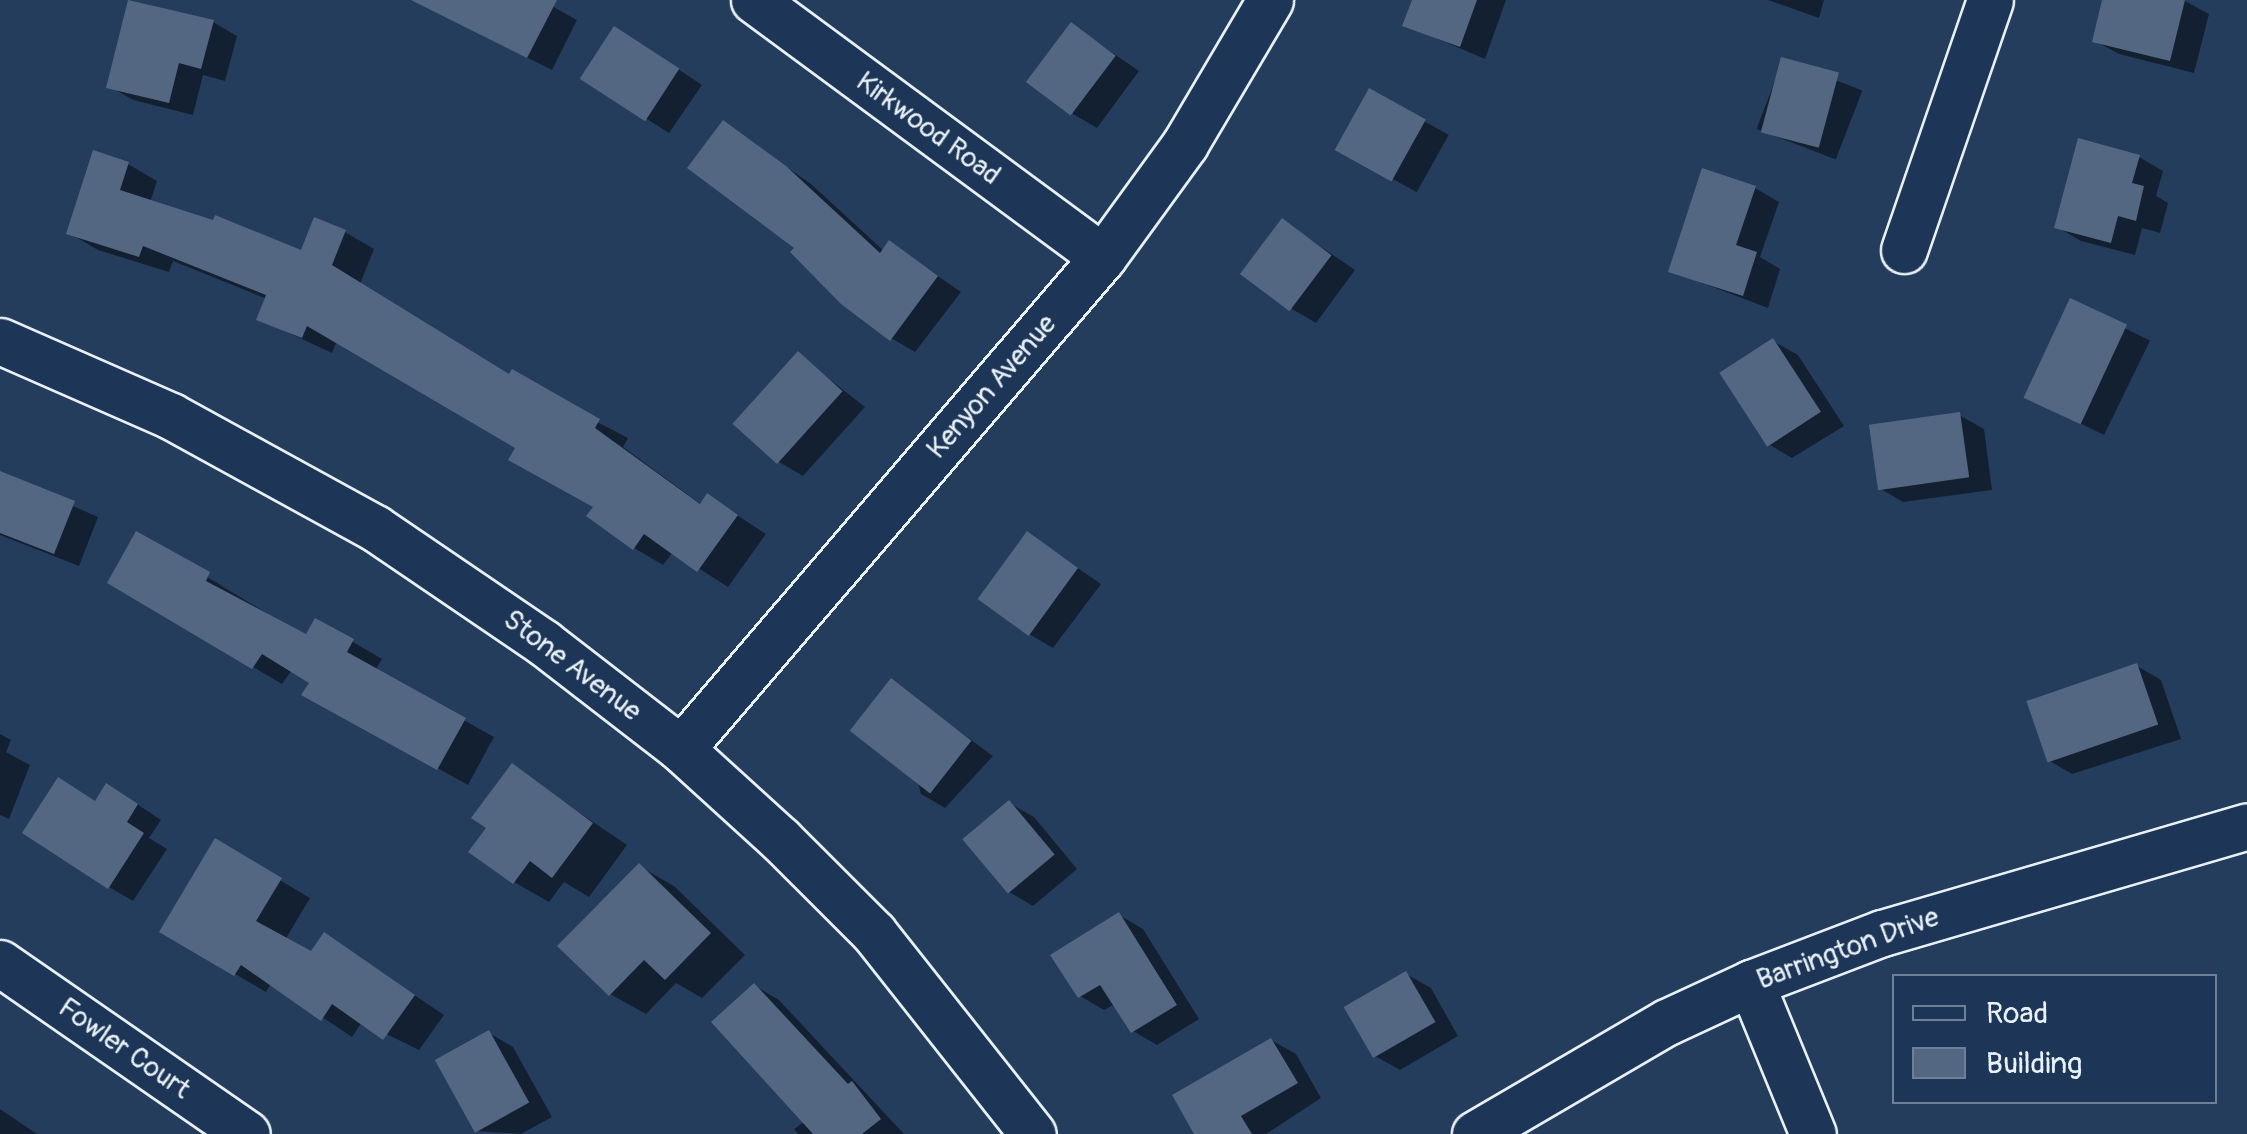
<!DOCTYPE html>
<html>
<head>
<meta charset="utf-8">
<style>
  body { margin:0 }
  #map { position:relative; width:2247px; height:1134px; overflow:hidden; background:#253d5d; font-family:Pangolin,sans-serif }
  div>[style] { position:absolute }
  .shadow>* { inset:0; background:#0007; transform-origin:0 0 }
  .building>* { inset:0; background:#536782; transform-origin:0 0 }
  .roads { filter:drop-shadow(2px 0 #e8f1f8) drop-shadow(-2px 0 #e8f1f8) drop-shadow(0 2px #e8f1f8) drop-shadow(0 -2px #e8f1f8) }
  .minor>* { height:45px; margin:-22.5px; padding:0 22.5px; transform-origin:22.5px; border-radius:22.5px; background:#1d3557 }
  span { translate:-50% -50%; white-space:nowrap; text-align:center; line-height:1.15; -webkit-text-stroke:8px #1d3557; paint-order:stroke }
  .street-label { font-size:28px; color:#e8f1f8 }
  .legend { position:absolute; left:1892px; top:974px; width:325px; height:130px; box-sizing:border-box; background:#1d3557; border:2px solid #6e8097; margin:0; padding:12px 18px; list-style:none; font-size:30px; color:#e8f1f8 }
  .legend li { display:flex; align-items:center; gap:20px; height:50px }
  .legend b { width:50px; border:2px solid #6e8097 }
</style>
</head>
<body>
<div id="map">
  <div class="shadow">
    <div style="clip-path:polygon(469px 0,541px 0,577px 20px,552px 70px,482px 35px)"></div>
    <div style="clip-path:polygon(1414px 0,1506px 0,1485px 59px,1405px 25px)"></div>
    <div style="clip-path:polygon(1768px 0,1824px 0,1819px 18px)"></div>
    <div style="clip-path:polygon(2105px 0,2183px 0,2209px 14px,2194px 73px,2119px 54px,2095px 41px)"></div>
    <div style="clip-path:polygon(213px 22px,237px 36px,225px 81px,203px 75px,193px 115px,133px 100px,109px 86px)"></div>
    <div style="clip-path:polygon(1072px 25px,1139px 71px,1097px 128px,1073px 114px)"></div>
    <div style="clip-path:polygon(639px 43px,702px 85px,669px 133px,582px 78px)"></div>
    <div style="left:1783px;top:60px;width:85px;height:74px;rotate:21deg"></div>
    <div style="left:1370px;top:91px;width:90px;height:66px;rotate:29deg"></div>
    <div style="clip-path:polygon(724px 123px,811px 184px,884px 251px,890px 243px,961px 292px,915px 352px,891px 338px,798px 247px)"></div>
    <div style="clip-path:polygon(2139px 157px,2163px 171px,2156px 196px,2168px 203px,2160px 233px,2142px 228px,2135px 255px,2081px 241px,2057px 227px)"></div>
    <div style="clip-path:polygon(128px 164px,157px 181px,150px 203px,302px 253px,345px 232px,374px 249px,360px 284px,511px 377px,628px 438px,623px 447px,702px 505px,708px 496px,766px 534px,728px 587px,673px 552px,663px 565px,634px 548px,596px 507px,519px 448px,337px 341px,332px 353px,259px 319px,267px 299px,173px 261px,169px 272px,98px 250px,69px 233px)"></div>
    <div style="clip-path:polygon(1755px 188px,1779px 202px,1760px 257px,1780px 269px,1768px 308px,1671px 271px)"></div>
    <div style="clip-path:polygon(1283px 221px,1355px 270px,1316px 323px,1292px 309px)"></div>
    <div style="left:2071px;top:302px;width:88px;height:105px;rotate:26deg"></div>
    <div style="clip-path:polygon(1773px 341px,1798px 355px,1844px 426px,1792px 458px,1768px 444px)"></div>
    <div style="clip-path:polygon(805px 360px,865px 407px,803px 476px,779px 462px)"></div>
    <div style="clip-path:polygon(1959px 415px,1984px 429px,1992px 490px,1903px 502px,1879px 488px)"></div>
    <div style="clip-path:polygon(0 474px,98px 517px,79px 566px,0 535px)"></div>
    <div style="clip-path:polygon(137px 534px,307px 638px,316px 622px,353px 642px,382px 659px,375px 671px,494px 737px,468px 785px,334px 711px,312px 682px,292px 670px,282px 684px,110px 582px)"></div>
    <div style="clip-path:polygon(1028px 534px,1101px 584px,1053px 648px,1029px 634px)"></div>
    <div style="clip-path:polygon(2137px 666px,2161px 680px,2181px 739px,2072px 774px,2048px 760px)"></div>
    <div style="clip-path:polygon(891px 681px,993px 756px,945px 808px,921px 794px)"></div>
    <div style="clip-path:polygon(0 734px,11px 740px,6px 752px,30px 765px,9px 819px,0 815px)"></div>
    <div style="clip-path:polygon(512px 767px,627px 845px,589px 897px,564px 882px,549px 902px,514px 882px,489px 828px)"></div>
    <div style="clip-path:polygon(131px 800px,161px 820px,149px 838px,167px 849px,133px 901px,109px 887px)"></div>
    <div style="clip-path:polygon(1009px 803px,1034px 817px,1077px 869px,1033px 906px,1009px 892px)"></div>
    <div style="clip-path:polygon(224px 847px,310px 898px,285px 940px,311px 954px,325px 935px,444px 1015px,419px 1050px,362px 1022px,352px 1037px,271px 983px,266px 992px,162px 931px)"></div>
    <div style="clip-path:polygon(639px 866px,674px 886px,745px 955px,702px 998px,676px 983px,646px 1014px,610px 994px)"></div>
    <div style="clip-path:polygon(1119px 915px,1143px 929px,1199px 1019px,1157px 1045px,1133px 1031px,1115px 1004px,1104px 1010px,1080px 996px)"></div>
    <div style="clip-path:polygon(1406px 974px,1431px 988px,1458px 1036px,1400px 1070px,1375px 1056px)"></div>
    <div style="clip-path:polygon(755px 986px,779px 1000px,904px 1134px,798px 1134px,794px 1129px,805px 1121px)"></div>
    <div style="clip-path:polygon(489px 1033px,513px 1047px,552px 1117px,521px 1134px,477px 1131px)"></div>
    <div style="clip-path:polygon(1271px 1040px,1296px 1054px,1321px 1098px,1266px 1134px,1197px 1134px)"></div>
    <div style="clip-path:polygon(0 1109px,37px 1134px,0 1134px)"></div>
  </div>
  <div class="building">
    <div style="clip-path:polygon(128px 0,214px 20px,201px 69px,179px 63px,169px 103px,106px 88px)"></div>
    <div style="clip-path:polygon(411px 0,557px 0,527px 58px)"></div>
    <div style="clip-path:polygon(1412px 0,1477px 0,1460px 47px,1402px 26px)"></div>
    <div style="clip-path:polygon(2102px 0,2185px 0,2170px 61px,2092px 42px)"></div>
    <div style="left:1071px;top:22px;width:56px;height:75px;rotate:37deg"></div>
    <div style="left:614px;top:26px;width:78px;height:63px;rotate:33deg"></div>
    <div style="left:1781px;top:57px;width:60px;height:78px;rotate:15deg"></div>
    <div style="left:1369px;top:88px;width:65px;height:71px;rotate:29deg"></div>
    <div style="clip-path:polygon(723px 120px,786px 166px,880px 253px,889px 240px,938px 276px,890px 341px,841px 304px,790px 252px,794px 248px,687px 168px)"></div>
    <div style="clip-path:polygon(2078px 138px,2140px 155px,2132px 183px,2144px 186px,2136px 221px,2118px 216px,2111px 243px,2054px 228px)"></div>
    <div style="clip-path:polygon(93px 150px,129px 162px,120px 190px,213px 220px,215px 215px,301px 250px,314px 217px,346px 230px,332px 265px,509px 374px,512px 369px,600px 419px,595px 428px,700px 504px,707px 493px,738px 515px,697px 572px,644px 534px,633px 550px,586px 516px,593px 507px,508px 460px,515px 448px,307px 326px,302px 338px,256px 320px,266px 295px,143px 246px,139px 257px,66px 234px)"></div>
    <div style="clip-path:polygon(1702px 168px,1756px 186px,1736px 245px,1757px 252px,1743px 296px,1668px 272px)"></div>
    <div style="left:1282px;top:218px;width:62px;height:70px;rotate:37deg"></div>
    <div style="left:2070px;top:298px;width:63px;height:110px;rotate:25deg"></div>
    <div style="left:1773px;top:338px;width:88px;height:64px;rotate:57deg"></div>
    <div style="left:798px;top:351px;width:60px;height:98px;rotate:42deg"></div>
    <div style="left:1960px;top:412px;width:66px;height:92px;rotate:82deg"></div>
    <div style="clip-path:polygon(0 471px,75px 501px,54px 554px,0 533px)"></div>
    <div style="clip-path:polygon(136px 531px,210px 572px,206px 581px,306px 634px,315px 618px,354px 639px,347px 652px,466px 718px,437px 770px,301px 695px,309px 683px,262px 654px,252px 669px,107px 583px)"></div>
    <div style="left:1027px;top:531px;width:63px;height:84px;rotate:36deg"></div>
    <div style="left:2137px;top:663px;width:65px;height:117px;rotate:71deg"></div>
    <div style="left:891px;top:678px;width:102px;height:67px;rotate:38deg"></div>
    <div style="clip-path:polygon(512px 763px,593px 823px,552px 878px,530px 861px,513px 884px,468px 852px,486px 828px,471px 818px)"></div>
    <div style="clip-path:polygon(58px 777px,95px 801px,106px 783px,138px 804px,127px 822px,144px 833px,108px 889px,22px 833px)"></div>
    <div style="left:1009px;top:800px;width:71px;height:61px;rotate:50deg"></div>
    <div style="clip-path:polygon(215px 838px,282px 878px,256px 921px,311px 951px,324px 932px,415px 995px,383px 1040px,332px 1004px,321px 1021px,241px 965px,234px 976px,159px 932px)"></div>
    <div style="clip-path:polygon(639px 863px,711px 933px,665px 980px,644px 960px,609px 996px,557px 946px)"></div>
    <div style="clip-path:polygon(1119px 912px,1177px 1005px,1131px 1033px,1100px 985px,1078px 998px,1050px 955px)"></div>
    <div style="left:1406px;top:971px;width:59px;height:72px;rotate:60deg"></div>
    <div style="clip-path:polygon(754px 983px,848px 1084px,852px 1081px,881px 1119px,862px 1134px,813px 1134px,711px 1022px)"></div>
    <div style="left:489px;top:1030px;width:83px;height:62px;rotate:61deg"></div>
    <div style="clip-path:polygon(1271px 1038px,1298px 1083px,1241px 1116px,1252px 1134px,1194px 1134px,1172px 1095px)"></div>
  </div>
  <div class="roads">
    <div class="minor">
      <div style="left:754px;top:0;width:433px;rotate:36.4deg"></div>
      <div style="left:1904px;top:250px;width:264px;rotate:-71deg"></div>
      <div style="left:0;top:341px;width:187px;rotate:23.7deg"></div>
      <div style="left:171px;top:416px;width:233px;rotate:28.8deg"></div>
      <div style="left:375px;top:528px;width:204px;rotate:34.2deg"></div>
      <div style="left:544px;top:643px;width:173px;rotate:37.7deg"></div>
      <div style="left:681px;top:749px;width:134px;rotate:42.3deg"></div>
      <div style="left:780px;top:839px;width:133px;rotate:45deg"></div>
      <div style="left:874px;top:933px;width:256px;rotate:51.7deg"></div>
      <div style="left:681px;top:749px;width:648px;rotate:-49.38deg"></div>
      <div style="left:1103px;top:257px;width:140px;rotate:-54deg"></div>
      <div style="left:1185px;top:144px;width:167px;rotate:-59.4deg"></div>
      <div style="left:0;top:963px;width:300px;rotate:34.7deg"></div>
      <div style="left:1751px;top:983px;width:163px;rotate:67.7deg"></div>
      <div style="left:1475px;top:1134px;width:222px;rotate:-30.3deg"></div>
      <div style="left:1667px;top:1022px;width:93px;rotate:-24.9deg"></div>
      <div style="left:1751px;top:983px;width:140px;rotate:-20.9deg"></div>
      <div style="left:1882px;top:933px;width:380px;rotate:-16.3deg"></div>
    </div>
  </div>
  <div class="street-label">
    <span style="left:928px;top:129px;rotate:36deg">Kirkwood Road</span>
    <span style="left:992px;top:387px;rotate:-49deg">Kenyon Avenue</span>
    <span style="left:572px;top:666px;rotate:37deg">Stone Avenue</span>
    <span style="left:1848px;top:949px;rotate:-20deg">Barrington Drive</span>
    <span style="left:124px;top:1049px;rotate:35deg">Fowler Court</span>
  </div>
  <ul class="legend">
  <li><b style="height:12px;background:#1d3557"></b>Road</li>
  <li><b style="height:28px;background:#536782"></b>Building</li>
  </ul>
</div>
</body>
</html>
